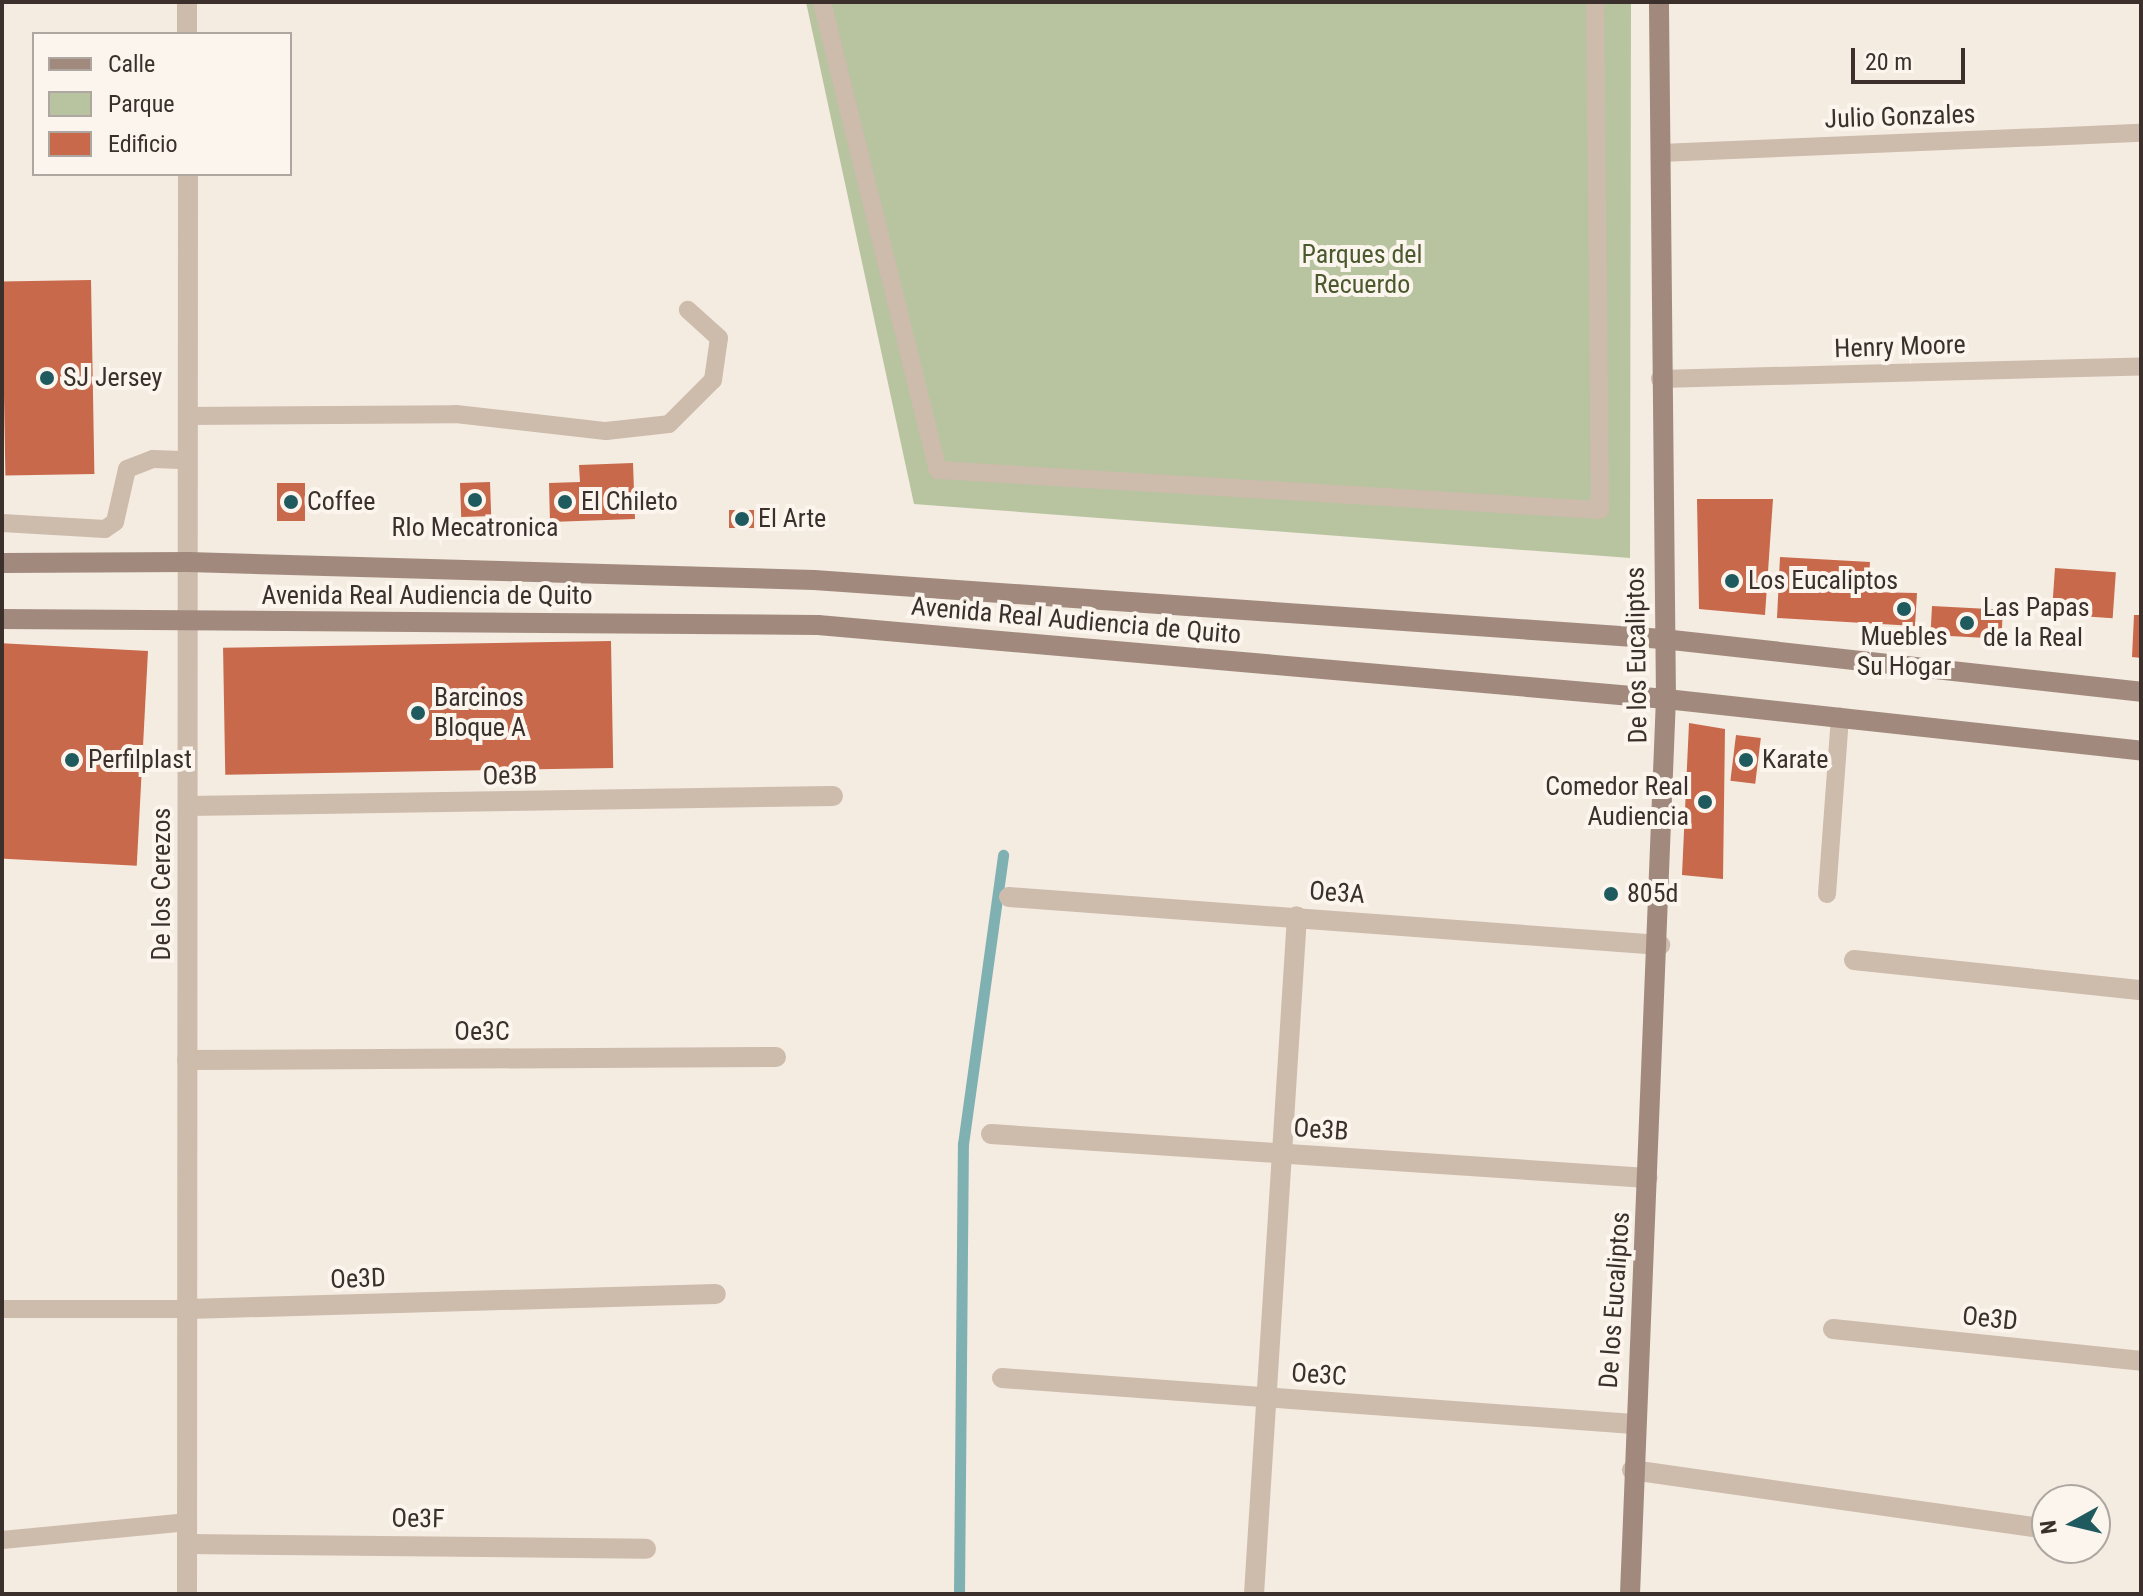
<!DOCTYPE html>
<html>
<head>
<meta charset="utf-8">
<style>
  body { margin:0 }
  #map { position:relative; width:2143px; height:1596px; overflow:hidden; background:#f4ebe1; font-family:"Roboto Condensed",sans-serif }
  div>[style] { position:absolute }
  .green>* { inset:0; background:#b8c4a0 }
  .stream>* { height:11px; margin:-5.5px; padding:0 5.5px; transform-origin:5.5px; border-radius:5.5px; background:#7fb0b2 }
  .building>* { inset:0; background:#c8694b; transform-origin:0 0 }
  .lane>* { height:18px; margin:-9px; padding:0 9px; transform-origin:9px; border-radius:9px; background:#cdbbac }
  .street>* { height:20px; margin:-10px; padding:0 10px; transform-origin:10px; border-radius:10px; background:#cdbbac }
  .secondary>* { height:20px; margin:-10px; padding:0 10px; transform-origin:10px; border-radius:10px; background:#a18a7d }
  .dots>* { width:22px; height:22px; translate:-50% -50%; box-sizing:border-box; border:4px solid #fbf5ee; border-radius:50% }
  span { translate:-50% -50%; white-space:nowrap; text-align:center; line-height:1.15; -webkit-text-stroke:8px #fbf5ee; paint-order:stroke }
  .street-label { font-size:26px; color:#3b302b }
  .park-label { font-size:26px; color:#4a5a2e }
  .poi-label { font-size:26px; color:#3b302b }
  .left { translate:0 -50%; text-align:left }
  .right { translate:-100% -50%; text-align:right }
  .frame { position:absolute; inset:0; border:4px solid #3b302b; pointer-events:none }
  .legend { position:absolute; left:32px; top:32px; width:260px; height:144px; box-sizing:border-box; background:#fbf5ee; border:2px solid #aea6a0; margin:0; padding:10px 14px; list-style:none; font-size:24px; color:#3b302b }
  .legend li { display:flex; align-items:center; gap:16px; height:40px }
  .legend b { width:40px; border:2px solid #aea6a0 }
  .north { position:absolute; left:2031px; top:1484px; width:80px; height:80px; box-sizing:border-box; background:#fbf5ee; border:2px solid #aea6a0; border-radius:50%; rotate:262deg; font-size:22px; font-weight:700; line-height:32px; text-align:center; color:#3b302b }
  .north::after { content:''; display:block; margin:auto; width:28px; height:36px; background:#1f5a5e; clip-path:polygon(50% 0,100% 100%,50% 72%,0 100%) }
  .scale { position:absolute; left:1851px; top:48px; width:114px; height:36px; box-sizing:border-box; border:4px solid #3b302b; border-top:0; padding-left:10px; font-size:24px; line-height:28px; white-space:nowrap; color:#3b302b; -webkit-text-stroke:6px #fbf5ee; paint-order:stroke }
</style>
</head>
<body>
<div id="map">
  <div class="green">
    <div style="clip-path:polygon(806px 2px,1631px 2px,1630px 558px,914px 504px)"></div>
  </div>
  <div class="stream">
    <div style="left:959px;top:1594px;width:450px;rotate:-89.5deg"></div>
    <div style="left:963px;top:1144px;width:292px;rotate:-82.1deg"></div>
  </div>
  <div class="building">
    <div style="left:91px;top:280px;width:194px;height:89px;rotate:89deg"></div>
    <div style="clip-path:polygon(633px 463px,635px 519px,550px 522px,549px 483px,580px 482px,579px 465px)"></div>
    <div style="left:490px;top:482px;width:34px;height:30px;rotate:88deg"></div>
    <div style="left:277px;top:483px;width:28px;height:38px"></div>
    <div style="clip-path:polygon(1697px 499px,1773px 499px,1765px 615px,1699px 609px)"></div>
    <div style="left:754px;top:510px;width:18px;height:25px;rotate:90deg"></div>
    <div style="clip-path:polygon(1780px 557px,1870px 562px,1868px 592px,1917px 593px,1915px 626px,1777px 618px)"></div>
    <div style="left:2055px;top:568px;width:61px;height:46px;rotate:4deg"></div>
    <div style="left:1932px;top:606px;width:71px;height:29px;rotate:3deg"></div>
    <div style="clip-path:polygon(2134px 615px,2141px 615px,2141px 658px,2132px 657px)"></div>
    <div style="left:611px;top:641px;width:127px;height:388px;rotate:89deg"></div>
    <div style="left:148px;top:651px;width:215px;height:146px;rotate:93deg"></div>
    <div style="clip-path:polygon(1689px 723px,1725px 729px,1723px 879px,1682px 875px)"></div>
    <div style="left:1736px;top:735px;width:25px;height:46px;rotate:7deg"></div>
  </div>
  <div class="lane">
    <div style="left:822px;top:2px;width:482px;rotate:76.1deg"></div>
    <div style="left:938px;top:470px;width:663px;rotate:3.46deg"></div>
    <div style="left:1600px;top:510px;width:508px;rotate:-90.56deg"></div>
    <div style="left:1660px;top:153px;width:481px;rotate:-2.4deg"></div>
    <div style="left:1660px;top:379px;width:481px;rotate:-1.5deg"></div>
    <div style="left:188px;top:416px;width:268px;rotate:-0.4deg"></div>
    <div style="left:456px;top:414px;width:151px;rotate:6.5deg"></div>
    <div style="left:606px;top:431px;width:63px;rotate:-6.3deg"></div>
    <div style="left:669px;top:424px;width:62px;rotate:-45deg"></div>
    <div style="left:713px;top:380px;width:42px;rotate:-81.9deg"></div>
    <div style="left:719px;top:338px;width:42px;rotate:-137.9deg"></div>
    <div style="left:2px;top:523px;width:103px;rotate:3.3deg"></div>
    <div style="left:105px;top:529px;width:12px;rotate:-35deg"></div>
    <div style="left:115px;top:522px;width:54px;rotate:-77.2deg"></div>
    <div style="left:127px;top:469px;width:28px;rotate:-21deg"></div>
    <div style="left:153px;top:459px;width:35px;rotate:2deg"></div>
    <div style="left:1827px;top:894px;width:178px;rotate:-85.8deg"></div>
    <div style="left:2px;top:1309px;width:186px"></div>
    <div style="left:2px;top:1540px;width:187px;rotate:-5.5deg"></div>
  </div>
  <div class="street">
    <div style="left:187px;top:2px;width:32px;rotate:90deg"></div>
    <div style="left:188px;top:806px;width:645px;rotate:-0.89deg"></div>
    <div style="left:1009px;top:897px;width:653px;rotate:4.22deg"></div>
    <div style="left:1854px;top:960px;width:289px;rotate:6deg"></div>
    <div style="left:187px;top:1060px;width:589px;rotate:-0.29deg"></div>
    <div style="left:991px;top:1134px;width:658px;rotate:3.83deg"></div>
    <div style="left:188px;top:1309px;width:528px;rotate:-1.63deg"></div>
    <div style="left:1833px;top:1329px;width:310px;rotate:5.9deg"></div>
    <div style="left:1002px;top:1378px;width:633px;rotate:4.17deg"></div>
    <div style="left:1632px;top:1470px;width:419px;rotate:8.1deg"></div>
    <div style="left:188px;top:1544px;width:458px;rotate:0.6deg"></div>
    <div style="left:187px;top:1594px;width:1420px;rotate:-89.96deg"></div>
    <div style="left:1254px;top:1594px;width:679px;rotate:-86.37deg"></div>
  </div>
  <div class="secondary">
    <div style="left:2px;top:563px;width:186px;rotate:-0.3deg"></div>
    <div style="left:188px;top:562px;width:626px;rotate:1.65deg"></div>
    <div style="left:814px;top:580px;width:851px;rotate:3.98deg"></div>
    <div style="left:1663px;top:639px;width:481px;rotate:6.3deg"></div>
    <div style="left:2px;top:619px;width:816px;rotate:0.42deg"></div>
    <div style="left:818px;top:625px;width:851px;rotate:4.99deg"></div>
    <div style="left:1666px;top:699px;width:478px;rotate:6.2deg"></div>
    <div style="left:1630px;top:1594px;width:896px;rotate:-87.7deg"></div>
    <div style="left:1666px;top:699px;width:697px;rotate:-90.58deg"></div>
  </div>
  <div class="dots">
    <div style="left:47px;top:378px;background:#1f5a5e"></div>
    <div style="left:475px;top:500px;background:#1f5a5e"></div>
    <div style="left:291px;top:502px;background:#1f5a5e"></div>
    <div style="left:565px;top:502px;background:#1f5a5e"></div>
    <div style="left:742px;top:519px;background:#1f5a5e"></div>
    <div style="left:1732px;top:581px;background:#1f5a5e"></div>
    <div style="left:1904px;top:609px;background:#1f5a5e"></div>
    <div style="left:1967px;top:623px;background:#1f5a5e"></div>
    <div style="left:418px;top:713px;background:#1f5a5e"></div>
    <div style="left:72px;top:760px;background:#1f5a5e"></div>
    <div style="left:1746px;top:760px;background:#1f5a5e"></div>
    <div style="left:1705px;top:802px;background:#1f5a5e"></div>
    <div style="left:1611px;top:894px;background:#1f5a5e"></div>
  </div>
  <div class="street-label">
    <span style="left:1900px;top:117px;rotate:-2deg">Julio Gonzales</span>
    <span style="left:1900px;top:347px;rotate:-2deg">Henry Moore</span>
    <span style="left:427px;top:596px">Avenida Real Audiencia de Quito</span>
    <span style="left:1076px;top:621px;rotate:5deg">Avenida Real Audiencia de Quito</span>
    <span style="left:1637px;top:655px;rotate:-91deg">De los Eucaliptos</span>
    <span style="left:510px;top:776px;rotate:-1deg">Oe3B</span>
    <span style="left:162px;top:884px;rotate:-90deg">De los Cerezos</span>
    <span style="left:1337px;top:893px;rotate:4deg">Oe3A</span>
    <span style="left:482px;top:1032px">Oe3C</span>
    <span style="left:1321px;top:1130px;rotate:4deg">Oe3B</span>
    <span style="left:358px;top:1279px;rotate:-2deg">Oe3D</span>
    <span style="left:1615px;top:1300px;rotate:-86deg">De los Eucaliptos</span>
    <span style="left:1990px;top:1319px;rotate:6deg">Oe3D</span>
    <span style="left:1319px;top:1375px;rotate:4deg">Oe3C</span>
    <span style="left:418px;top:1519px;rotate:1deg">Oe3F</span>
  </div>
  <div class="park-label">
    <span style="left:1362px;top:270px">Parques del<br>Recuerdo</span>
  </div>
  <div class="poi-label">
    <span class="left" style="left:63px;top:378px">SJ Jersey</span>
    <span class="left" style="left:307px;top:502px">Coffee</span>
    <span class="left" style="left:581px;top:502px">El Chileto</span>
    <span class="left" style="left:758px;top:519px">El Arte</span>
    <span style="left:475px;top:528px">RIo Mecatronica</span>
    <span class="left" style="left:1748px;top:581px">Los Eucaliptos</span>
    <span class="left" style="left:1983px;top:623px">Las Papas<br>de la Real</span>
    <span style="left:1904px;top:652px">Muebles<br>Su Hogar</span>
    <span class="left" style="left:434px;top:713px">Barcinos<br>Bloque A</span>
    <span class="left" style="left:88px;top:760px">Perfilplast</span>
    <span class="left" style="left:1762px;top:760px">Karate</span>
    <span class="right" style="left:1689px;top:802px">Comedor Real<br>Audiencia</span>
    <span class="left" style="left:1627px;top:894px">805d</span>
  </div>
  <div class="frame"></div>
  <ul class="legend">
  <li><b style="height:10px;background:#a18a7d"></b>Calle</li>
  <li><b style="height:22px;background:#b8c4a0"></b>Parque</li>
  <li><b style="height:22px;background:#c8694b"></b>Edificio</li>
  </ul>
  <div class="north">N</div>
  <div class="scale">20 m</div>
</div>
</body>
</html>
